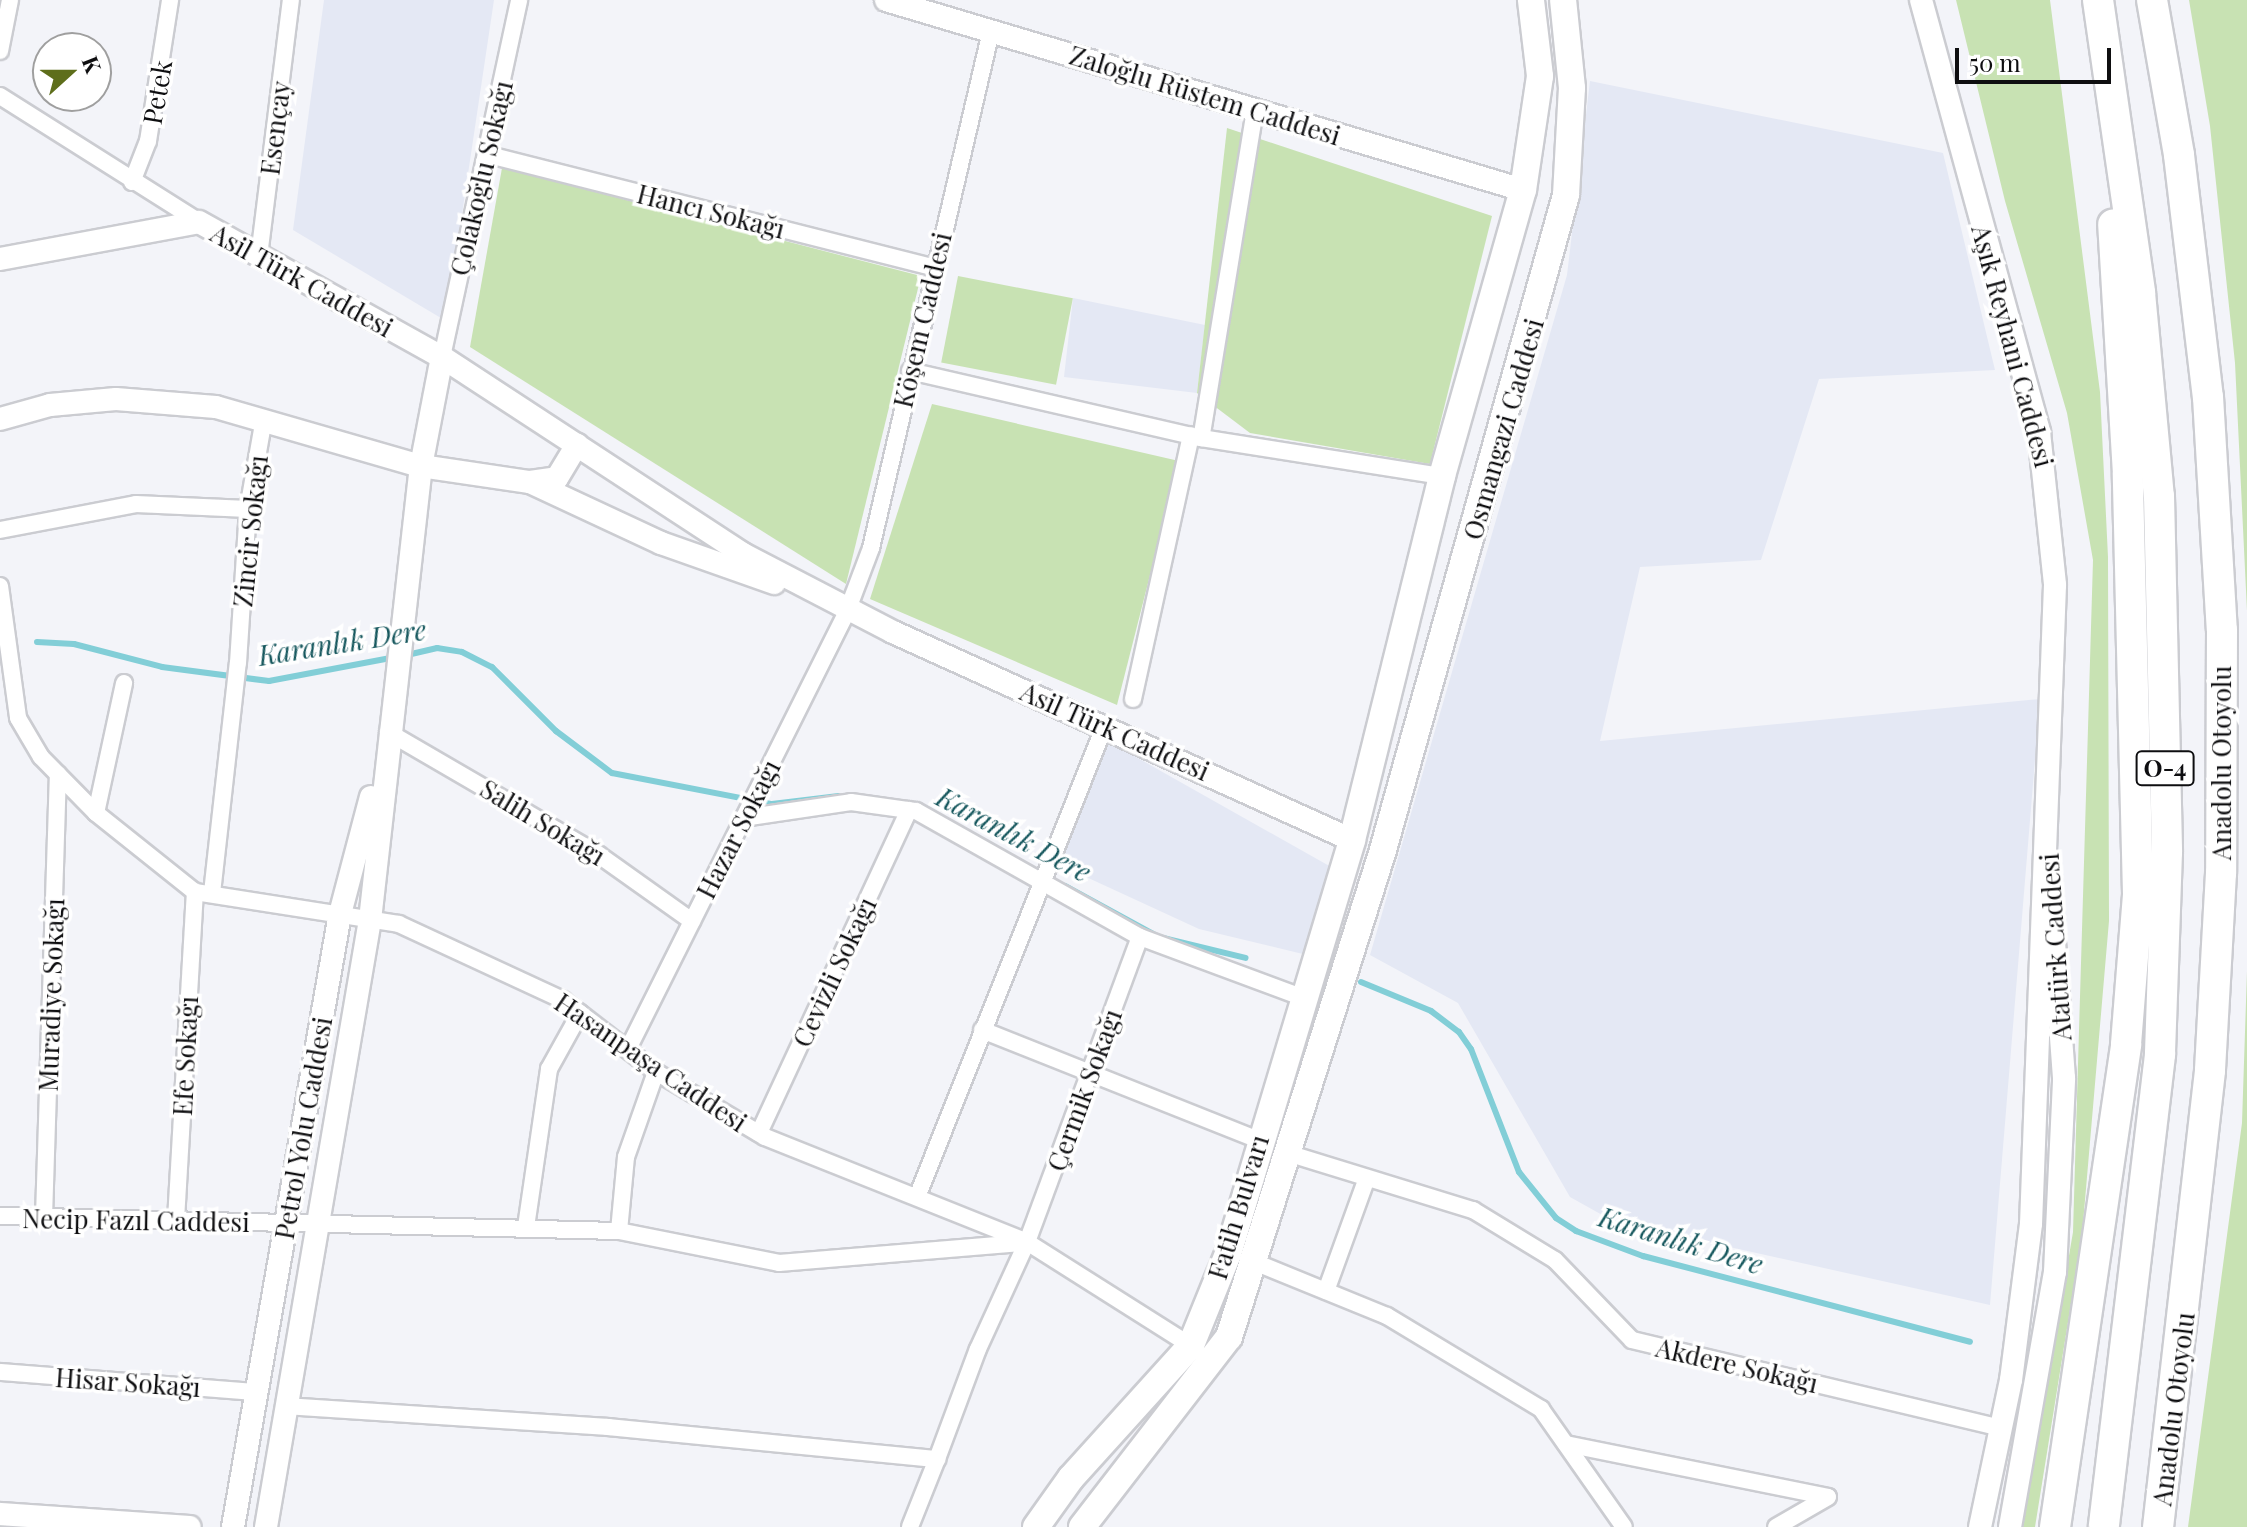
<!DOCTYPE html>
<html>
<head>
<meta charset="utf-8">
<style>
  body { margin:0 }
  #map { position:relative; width:2247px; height:1527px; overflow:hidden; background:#f3f4f9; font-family:"Playfair Display",serif }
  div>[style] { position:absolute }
  .built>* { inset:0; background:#e4e8f4 }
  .green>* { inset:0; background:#c8e2b3; transform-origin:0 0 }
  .stream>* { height:6px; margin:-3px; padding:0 3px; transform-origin:3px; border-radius:3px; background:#82ced7 }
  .roads { filter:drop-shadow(2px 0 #cbccd1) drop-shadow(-2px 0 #cbccd1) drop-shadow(0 2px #cbccd1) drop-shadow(0 -2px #cbccd1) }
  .street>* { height:16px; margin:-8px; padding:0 8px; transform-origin:8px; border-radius:8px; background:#fff }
  .secondary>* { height:22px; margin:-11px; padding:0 11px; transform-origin:11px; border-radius:11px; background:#fff }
  .primary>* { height:26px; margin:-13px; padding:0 13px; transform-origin:13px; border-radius:13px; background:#fff }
  .highway>* { height:30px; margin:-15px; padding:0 15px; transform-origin:15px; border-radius:15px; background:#fff }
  span { translate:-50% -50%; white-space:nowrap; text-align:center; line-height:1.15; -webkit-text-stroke:7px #fff; paint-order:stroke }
  .shield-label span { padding:2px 6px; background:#fff; border:2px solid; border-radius:6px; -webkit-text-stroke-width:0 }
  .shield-label { font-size:24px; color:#0e0e10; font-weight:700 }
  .street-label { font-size:26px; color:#0e0e10 }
  .water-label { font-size:28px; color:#17585e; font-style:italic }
  .north { position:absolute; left:32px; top:32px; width:80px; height:80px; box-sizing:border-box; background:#fff; border:2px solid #9f9f9f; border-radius:50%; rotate:69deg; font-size:22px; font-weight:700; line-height:32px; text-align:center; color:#0e0e10 }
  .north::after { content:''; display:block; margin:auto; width:28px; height:36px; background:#5e6e1b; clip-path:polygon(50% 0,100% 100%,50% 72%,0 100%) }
  .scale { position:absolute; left:1955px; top:48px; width:156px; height:36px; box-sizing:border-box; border:4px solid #0e0e10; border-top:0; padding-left:10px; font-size:24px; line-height:28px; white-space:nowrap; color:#0e0e10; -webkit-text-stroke:6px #fff; paint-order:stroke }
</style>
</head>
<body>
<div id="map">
  <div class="built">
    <div style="clip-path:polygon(324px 0,494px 0,446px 321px,293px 230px)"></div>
    <div style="clip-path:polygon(1590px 81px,1943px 153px,1995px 370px,1819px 379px,1761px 560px,1640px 567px,1600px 741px,2040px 699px,1990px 1305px,1613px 1221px,1570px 1197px,1458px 1003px,1370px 955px,1567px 275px)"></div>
    <div style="clip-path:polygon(1073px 298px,1205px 325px,1197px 393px,1064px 377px)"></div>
    <div style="clip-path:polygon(1104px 739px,1340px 872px,1311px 956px,1199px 929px,1058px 864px)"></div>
  </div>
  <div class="green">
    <div style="clip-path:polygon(1956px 0,2050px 0,2100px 392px,2108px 557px,2109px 921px,2082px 1235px,2035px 1527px,2023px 1527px,2073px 1232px,2093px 560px,2067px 413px,2005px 201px)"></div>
    <div style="clip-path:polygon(2189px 0,2247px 0,2247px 611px,2235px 363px,2210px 126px)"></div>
    <div style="clip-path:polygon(1227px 128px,1492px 216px,1430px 464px,1250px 433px,1197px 393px)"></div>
    <div style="clip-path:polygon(502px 168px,921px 276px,846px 584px,470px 347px)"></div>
    <div style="left:958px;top:276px;width:117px;height:88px;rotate:11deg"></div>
    <div style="clip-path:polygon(932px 404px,1179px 461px,1117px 705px,870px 599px)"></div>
    <div style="clip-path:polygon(2247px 971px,2247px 1527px,2188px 1527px,2242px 1123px)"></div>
  </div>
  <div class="stream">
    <div style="left:37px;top:642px;width:37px;rotate:3deg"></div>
    <div style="left:74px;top:644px;width:91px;rotate:14.6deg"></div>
    <div style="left:162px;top:667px;width:108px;rotate:7.5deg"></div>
    <div style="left:269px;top:681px;width:129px;rotate:-10.7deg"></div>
    <div style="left:407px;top:655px;width:31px;rotate:-13deg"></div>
    <div style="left:437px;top:648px;width:25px;rotate:9deg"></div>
    <div style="left:462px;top:652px;width:34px;rotate:27deg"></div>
    <div style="left:492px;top:667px;width:91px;rotate:45deg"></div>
    <div style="left:556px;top:731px;width:70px;rotate:36.9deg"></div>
    <div style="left:612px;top:773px;width:163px;rotate:11deg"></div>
    <div style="left:772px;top:804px;width:67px;rotate:-6.8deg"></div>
    <div style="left:1065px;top:886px;width:107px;rotate:28.5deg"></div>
    <div style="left:1159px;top:937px;width:89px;rotate:13.6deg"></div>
    <div style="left:1361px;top:982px;width:76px;rotate:22.5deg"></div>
    <div style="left:1431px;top:1011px;width:35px;rotate:37deg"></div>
    <div style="left:1459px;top:1032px;width:21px;rotate:55deg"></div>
    <div style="left:1471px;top:1049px;width:132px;rotate:68.7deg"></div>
    <div style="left:1519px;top:1172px;width:59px;rotate:51.2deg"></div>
    <div style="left:1556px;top:1218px;width:24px;rotate:33deg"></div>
    <div style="left:1576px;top:1231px;width:72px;rotate:20.5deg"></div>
    <div style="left:1643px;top:1256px;width:338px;rotate:14.7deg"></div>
  </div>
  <div class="roads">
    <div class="street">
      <div style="left:0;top:51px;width:52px;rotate:-78.9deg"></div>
      <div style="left:0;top:96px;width:236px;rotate:32.3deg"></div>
      <div style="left:1255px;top:110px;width:332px;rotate:99.3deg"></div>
      <div style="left:1201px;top:438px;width:244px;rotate:9deg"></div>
      <div style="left:489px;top:155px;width:458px;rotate:14.2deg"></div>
      <div style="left:132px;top:182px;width:44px;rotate:-68.7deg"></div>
      <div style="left:148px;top:141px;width:143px;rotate:-81.1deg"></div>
      <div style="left:259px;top:256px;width:258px;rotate:-82.9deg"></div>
      <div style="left:442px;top:357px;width:365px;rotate:-77.8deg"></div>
      <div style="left:910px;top:371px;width:299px;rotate:13deg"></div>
      <div style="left:0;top:530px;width:138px;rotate:-10.8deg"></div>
      <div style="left:136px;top:504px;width:112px;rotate:2.6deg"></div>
      <div style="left:0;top:586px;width:133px;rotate:82.2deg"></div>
      <div style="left:18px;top:718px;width:45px;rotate:59.5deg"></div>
      <div style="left:41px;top:757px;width:78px;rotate:45.5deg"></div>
      <div style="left:96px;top:813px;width:127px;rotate:38.6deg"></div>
      <div style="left:1133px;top:699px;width:270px;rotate:-77.6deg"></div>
      <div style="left:388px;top:732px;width:244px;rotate:30.2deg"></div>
      <div style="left:599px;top:855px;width:114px;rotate:35.4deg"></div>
      <div style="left:96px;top:813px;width:133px;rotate:-77.8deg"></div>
      <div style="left:743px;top:818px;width:109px;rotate:-8.4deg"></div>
      <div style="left:851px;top:802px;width:66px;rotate:7.9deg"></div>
      <div style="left:916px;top:811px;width:257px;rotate:29.4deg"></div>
      <div style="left:1140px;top:937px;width:175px;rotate:20.4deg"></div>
      <div style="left:195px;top:892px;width:206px;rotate:8.9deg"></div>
      <div style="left:399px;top:924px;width:181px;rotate:24.9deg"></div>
      <div style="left:563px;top:1000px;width:118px;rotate:37.7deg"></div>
      <div style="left:656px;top:1072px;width:127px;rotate:30.8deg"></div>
      <div style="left:765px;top:1137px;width:282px;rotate:21.8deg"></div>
      <div style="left:1027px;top:1242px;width:200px;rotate:32.3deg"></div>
      <div style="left:212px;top:893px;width:231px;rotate:-83.6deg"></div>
      <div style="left:238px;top:663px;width:154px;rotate:-86.3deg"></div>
      <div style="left:248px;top:509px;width:86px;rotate:-80deg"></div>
      <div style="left:982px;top:1030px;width:298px;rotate:21.7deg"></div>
      <div style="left:628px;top:1049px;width:492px;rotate:-63.4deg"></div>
      <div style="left:848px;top:609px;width:65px;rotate:-69.3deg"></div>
      <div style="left:871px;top:548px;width:531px;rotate:-76.93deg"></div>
      <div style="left:759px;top:1133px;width:356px;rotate:-65.1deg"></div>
      <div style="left:1284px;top:1152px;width:198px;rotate:17.1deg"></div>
      <div style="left:1473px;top:1210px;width:96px;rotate:31.4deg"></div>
      <div style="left:1555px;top:1260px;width:111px;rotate:46.1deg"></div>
      <div style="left:1632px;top:1340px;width:380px;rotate:13.4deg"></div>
      <div style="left:917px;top:1197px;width:508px;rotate:-68.28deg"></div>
      <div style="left:0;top:1216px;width:619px;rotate:1.39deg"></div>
      <div style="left:619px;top:1231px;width:163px;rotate:11.3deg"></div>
      <div style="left:779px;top:1263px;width:243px;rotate:-4.7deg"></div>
      <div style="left:44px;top:1217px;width:443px;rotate:-88.2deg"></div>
      <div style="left:176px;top:1220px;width:329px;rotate:-86.7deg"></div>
      <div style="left:526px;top:1227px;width:160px;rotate:-81.7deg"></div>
      <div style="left:549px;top:1069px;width:64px;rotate:-61deg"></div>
      <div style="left:619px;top:1231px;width:74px;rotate:-84.6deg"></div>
      <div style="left:626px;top:1157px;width:90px;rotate:-70.6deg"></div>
      <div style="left:1252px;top:1261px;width:146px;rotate:22.2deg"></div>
      <div style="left:1387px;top:1316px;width:180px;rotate:31.1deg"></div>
      <div style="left:1541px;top:1409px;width:144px;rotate:54.9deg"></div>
      <div style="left:1326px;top:1291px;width:120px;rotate:-70.1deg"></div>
      <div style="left:0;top:1372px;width:257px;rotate:4.5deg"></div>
      <div style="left:285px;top:1406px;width:324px;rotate:3.7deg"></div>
      <div style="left:608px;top:1427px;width:331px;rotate:5.6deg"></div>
      <div style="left:937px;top:1459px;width:73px;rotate:111.7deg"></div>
      <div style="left:1566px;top:1444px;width:267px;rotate:11.4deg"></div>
      <div style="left:1828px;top:1497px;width:60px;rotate:150deg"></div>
      <div style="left:937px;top:1459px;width:117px;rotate:-69.6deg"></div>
      <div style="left:978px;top:1349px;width:118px;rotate:-65.4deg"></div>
      <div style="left:1027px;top:1242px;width:325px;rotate:-69.7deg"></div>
    </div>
    <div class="secondary">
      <div style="left:886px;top:0;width:665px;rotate:16.61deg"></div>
      <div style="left:1921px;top:0;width:448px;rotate:74.7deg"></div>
      <div style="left:2039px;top:432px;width:154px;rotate:84deg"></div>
      <div style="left:2055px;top:585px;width:639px;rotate:92.15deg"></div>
      <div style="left:2031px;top:1224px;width:157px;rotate:97.3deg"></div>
      <div style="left:2011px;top:1380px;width:150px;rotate:101.9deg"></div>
      <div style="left:0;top:259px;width:202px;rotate:-10.5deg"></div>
      <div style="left:199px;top:222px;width:278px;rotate:29.1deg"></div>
      <div style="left:442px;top:357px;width:360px;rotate:33.2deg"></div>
      <div style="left:743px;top:554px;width:169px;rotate:27.5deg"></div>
      <div style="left:893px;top:632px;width:504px;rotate:24.38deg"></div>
      <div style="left:0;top:419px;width:52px;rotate:-15.6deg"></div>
      <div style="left:50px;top:405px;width:66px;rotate:-5.2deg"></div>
      <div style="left:116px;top:399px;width:100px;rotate:4.6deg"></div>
      <div style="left:216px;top:407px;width:213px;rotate:16.1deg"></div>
      <div style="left:421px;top:466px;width:110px;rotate:8.4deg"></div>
      <div style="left:530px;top:482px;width:145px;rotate:25deg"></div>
      <div style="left:661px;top:543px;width:120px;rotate:19.5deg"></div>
      <div style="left:530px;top:482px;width:27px;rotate:-8deg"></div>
      <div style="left:557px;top:478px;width:39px;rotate:-59deg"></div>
      <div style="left:0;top:1514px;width:190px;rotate:3.9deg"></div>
      <div style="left:233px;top:1527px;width:622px;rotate:-80.1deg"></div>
      <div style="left:340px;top:914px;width:121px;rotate:-75.2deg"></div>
      <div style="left:266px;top:1527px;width:616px;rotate:-80.28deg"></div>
      <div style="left:370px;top:920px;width:457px;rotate:-83.6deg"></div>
      <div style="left:421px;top:466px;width:111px;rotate:-79.1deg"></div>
      <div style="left:2010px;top:1527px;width:259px;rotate:-80deg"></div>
      <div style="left:2055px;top:1272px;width:194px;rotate:-87.3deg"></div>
      <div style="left:2064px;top:1078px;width:137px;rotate:-94.2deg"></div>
    </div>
    <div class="primary">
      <div style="left:1036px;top:1527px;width:60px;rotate:-54.5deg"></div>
      <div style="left:1071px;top:1478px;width:179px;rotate:-47.9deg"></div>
      <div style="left:1191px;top:1345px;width:98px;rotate:-67.9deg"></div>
      <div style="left:1228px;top:1254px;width:432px;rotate:-73.3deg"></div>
      <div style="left:1352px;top:840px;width:375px;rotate:-76.1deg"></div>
      <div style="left:1442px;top:476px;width:297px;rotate:-74.2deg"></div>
      <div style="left:1523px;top:190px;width:115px;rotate:-81.5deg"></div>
      <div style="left:1540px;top:76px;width:77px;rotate:-96.8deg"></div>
      <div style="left:1082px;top:1527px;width:240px;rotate:-52.3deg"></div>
      <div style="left:1229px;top:1337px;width:511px;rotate:-72.45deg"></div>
      <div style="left:1383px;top:850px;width:680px;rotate:-74.39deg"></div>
      <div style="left:1566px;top:195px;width:107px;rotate:-86.8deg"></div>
      <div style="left:1572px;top:88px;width:88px;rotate:-95.8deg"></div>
    </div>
    <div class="highway">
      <div style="left:2098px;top:0;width:296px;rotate:81.8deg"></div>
      <div style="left:2140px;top:293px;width:204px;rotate:84.7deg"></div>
      <div style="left:2159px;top:496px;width:356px;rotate:88.7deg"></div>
      <div style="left:2167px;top:852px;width:203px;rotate:92deg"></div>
      <div style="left:2160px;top:1055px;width:475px;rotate:96.8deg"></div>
      <div style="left:2152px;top:0;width:157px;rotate:80.1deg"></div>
      <div style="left:2179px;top:155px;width:244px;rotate:83.2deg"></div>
      <div style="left:2208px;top:397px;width:233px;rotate:86.6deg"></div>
      <div style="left:2222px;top:630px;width:243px;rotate:90.2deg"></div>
      <div style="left:2221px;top:873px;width:198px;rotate:93.2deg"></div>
      <div style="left:2210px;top:1071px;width:459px;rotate:96.5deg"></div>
      <div style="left:2055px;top:1527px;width:488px;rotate:-81.6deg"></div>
      <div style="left:2126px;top:1044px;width:150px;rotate:-85.4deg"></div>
      <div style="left:2138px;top:894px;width:420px;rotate:-91.4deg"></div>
      <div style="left:2128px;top:474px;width:250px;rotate:-93.4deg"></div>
    </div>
  </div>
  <div class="shield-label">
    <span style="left:2165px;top:768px">O-4</span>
  </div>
  <div class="street-label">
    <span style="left:157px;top:92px;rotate:-80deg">Petek</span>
    <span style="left:1205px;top:95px;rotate:17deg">Zaloğlu Rüstem Caddesi</span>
    <span style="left:275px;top:128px;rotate:-83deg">Esençay</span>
    <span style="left:481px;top:178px;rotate:-77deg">Çolakoğlu Sokağı</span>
    <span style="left:711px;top:211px;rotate:14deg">Hancı Sokağı</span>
    <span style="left:302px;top:280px;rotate:29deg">Asil Türk Caddesi</span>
    <span style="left:922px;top:320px;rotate:-77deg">Köşem Caddesi</span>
    <span style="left:2013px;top:346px;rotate:75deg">Aşık Reyhani Caddesi</span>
    <span style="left:1503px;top:429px;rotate:-74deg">Osmangazi Caddesi</span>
    <span style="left:250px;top:531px;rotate:-84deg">Zincir Sokağı</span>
    <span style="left:1115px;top:731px;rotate:24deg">Asil Türk Caddesi</span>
    <span style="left:2221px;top:763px;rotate:-90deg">Anadolu Otoyolu</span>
    <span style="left:543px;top:822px;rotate:31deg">Salih Sokağı</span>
    <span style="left:738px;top:829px;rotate:-63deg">Hazar Sokağı</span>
    <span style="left:2055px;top:947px;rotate:-94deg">Atatürk Caddesi</span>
    <span style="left:834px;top:972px;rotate:-65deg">Cevizli Sokağı</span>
    <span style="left:51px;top:995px;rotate:-88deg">Muradiye Sokağı</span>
    <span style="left:185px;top:1056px;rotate:-87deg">Efe Sokağı</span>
    <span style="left:651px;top:1062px;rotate:34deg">Hasanpaşa Caddesi</span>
    <span style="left:1084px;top:1090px;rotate:-70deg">Çermik Sokağı</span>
    <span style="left:303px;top:1128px;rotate:-80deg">Petrol Yolu Caddesi</span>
    <span style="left:1238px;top:1207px;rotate:-73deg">Fatih Bulvarı</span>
    <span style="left:136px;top:1220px;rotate:1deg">Necip Fazıl Caddesi</span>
    <span style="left:1737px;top:1365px;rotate:13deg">Akdere Sokağı</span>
    <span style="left:128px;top:1382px;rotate:4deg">Hisar Sokağı</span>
    <span style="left:2173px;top:1409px;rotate:-83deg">Anadolu Otoyolu</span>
  </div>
  <div class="water-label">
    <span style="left:342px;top:642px;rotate:-9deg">Karanlık Dere</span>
    <span style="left:1014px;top:834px;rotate:28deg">Karanlık Dere</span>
    <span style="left:1681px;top:1240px;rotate:17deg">Karanlık Dere</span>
  </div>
  <div class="north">K</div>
  <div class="scale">50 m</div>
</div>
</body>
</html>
